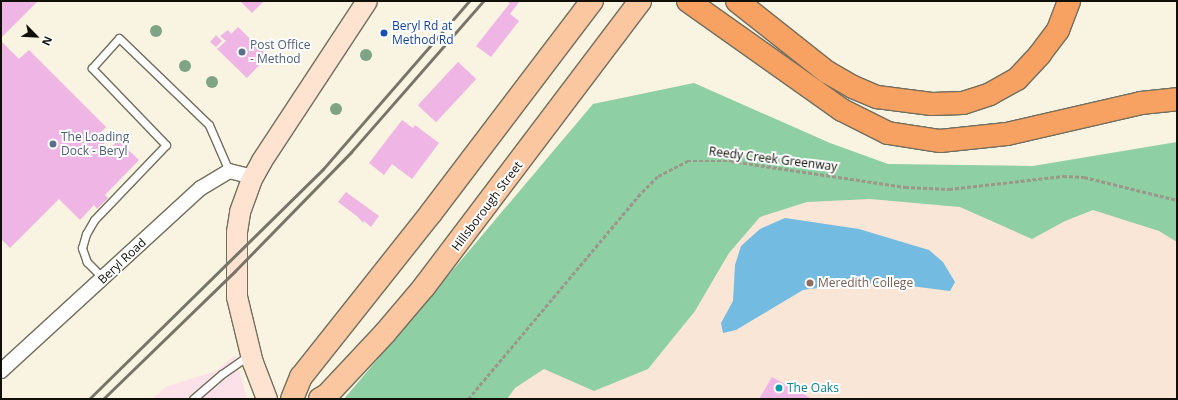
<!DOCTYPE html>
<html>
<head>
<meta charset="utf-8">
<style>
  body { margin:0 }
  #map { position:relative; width:1178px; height:400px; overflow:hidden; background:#f9f4e1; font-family:"Open Sans",sans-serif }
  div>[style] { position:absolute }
  .commercial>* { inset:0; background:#fce2e8 }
  .education>* { inset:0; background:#f9e6d6 }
  .forest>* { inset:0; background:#8ecfa3 }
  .water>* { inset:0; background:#74bbe2 }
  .building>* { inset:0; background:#eeb5e5; transform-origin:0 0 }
  .path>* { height:2.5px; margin-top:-1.25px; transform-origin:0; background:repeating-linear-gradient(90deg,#9b988a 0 4px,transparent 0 6px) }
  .roads { filter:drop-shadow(1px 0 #726e5d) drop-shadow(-1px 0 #726e5d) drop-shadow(0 1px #726e5d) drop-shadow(0 -1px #726e5d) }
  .lane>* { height:7px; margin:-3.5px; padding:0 3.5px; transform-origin:3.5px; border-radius:3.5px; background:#fff }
  .street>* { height:14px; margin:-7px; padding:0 7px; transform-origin:7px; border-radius:7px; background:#fff }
  .secondary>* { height:20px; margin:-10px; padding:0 10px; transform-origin:10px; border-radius:10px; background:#fde3d0 }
  .primary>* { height:22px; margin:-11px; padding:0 11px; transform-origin:11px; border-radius:11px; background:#fac7a1 }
  .highway>* { height:22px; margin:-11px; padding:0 11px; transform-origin:11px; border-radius:11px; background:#f7a163 }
  .rail>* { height:3px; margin:-1.5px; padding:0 1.5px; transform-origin:1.5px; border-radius:1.5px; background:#777468 }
  .trees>* { width:12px; height:12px; margin:-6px; border-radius:50%; background:#7ea485 }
  .dots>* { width:11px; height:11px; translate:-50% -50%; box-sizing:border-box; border:2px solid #fff; border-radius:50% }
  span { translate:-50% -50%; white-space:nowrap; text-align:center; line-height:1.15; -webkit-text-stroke:4px #fff; paint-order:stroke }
  .transit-label { font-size:12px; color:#164399 }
  .left { translate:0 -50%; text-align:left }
  .service-label { font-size:12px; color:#4e5e75 }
  .street-label { font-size:12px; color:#100f08 }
  .education-label { font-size:12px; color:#785e54 }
  .culture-label { font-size:12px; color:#0d838f }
  .frame { position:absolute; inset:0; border:2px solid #100f08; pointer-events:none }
  .north { position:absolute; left:16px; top:16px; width:40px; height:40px; -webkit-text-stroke:3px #fff; paint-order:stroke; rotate:114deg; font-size:11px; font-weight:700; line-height:16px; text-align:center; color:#100f08 }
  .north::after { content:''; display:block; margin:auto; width:14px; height:18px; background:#100f08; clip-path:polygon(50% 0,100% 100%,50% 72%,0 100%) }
</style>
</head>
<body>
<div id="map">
  <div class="commercial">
    <div style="clip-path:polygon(235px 355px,247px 399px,152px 399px,167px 386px,216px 371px)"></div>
  </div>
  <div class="education">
    <div style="clip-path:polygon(694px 83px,830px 143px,888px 164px,1033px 166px,1177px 142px,1177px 399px,344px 399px,593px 104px)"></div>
  </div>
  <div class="forest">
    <div style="clip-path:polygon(694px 83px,830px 143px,888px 164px,1033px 166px,1177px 142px,1177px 242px,1159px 231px,1093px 210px,1065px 221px,1032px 239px,960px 207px,870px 199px,807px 202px,760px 217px,729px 253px,695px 311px,648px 369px,594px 391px,544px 369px,515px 388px,507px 399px,344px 399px,593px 104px)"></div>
  </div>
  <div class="water">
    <div style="clip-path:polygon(785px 218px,859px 229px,929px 250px,943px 262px,955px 282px,950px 291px,887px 283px,839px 285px,803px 290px,736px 330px,723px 333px,721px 323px,733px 301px,735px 265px,741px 246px,760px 229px)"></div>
  </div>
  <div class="building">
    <div style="clip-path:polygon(1px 1px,38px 1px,1px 38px)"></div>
    <div style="clip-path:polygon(240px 1px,264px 1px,252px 13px)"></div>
    <div style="clip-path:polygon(506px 1px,520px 1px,510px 14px,519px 21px,491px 57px,476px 46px,510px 3px)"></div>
    <div style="clip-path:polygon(238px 27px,268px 56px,247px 78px,217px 49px,226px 41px,220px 36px,228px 30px,231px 34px)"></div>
    <div style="clip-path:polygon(216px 35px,222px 41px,216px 47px,210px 42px)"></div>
    <div style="clip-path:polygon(1px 41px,19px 59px,29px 50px,106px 127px,97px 136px,110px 149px,118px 140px,139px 160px,105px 195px,108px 198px,97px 209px,94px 205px,80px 220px,59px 199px,10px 248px,1px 239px)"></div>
    <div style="left:458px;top:62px;width:25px;height:59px;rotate:43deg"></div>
    <div style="clip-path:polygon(402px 120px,413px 128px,415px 125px,439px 143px,412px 179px,392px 164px,384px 175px,369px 163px)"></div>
    <div style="clip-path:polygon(346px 192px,379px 216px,371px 227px,364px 221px,363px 223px,358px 217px,338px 202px)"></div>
    <div style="clip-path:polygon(772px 377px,812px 399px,759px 399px)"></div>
  </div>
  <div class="path">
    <div style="left:468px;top:399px;width:270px;rotate:-50deg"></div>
    <div style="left:642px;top:192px;width:23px;rotate:-45deg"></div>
    <div style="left:658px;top:176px;width:33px;rotate:-27deg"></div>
    <div style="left:687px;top:161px;width:44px"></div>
    <div style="left:731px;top:161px;width:176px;rotate:8.5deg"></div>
    <div style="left:905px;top:187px;width:44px;rotate:2.6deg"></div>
    <div style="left:949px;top:189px;width:115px;rotate:-6.5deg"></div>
    <div style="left:1063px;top:176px;width:21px;rotate:3deg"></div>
    <div style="left:1084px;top:177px;width:96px;rotate:13.9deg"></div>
  </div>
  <div class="roads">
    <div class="lane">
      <div style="left:103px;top:278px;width:23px;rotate:-135deg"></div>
      <div style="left:87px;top:262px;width:15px;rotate:-110deg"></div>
      <div style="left:82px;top:248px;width:15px;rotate:-74deg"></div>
      <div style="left:86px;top:234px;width:16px;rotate:-60deg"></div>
      <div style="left:94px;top:220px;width:104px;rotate:-46.2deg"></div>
      <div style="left:166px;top:145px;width:107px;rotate:-133.9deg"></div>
      <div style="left:92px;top:68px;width:40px;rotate:-48deg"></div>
      <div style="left:119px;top:38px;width:125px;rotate:44deg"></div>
      <div style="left:209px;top:125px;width:50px;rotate:66.5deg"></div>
      <div style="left:193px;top:399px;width:38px;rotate:-41deg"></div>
      <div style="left:222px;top:374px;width:33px;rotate:-35deg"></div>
    </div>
    <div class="street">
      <div style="left:1px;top:371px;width:271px;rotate:-42.5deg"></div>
      <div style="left:201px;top:188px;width:33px;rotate:-31deg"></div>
      <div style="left:229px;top:171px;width:25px;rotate:14deg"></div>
    </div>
    <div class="secondary">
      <div style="left:267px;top:399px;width:39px;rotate:-111deg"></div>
      <div style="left:253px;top:363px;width:68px;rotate:-103.6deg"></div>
      <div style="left:237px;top:297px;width:65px;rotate:-90deg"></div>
      <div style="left:237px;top:232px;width:20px;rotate:-81deg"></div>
      <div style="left:240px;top:212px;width:33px;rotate:-70deg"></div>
      <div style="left:251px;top:181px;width:23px;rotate:-61deg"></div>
      <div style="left:262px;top:161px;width:191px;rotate:-56.7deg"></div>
    </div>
    <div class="primary">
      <div style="left:292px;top:399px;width:24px;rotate:-68deg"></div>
      <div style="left:301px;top:377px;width:209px;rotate:-51.6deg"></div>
      <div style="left:431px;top:213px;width:266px;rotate:-52.8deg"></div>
      <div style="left:320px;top:399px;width:8px;rotate:-30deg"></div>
      <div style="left:327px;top:395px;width:85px;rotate:-46.9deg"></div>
      <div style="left:385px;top:333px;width:60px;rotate:-49.7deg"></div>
      <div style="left:424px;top:287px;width:358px;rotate:-52.9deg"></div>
    </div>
    <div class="highway">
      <div style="left:688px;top:1px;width:189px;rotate:35.3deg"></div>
      <div style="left:842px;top:110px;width:51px;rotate:26.6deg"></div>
      <div style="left:888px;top:133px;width:53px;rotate:8.7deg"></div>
      <div style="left:940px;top:141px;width:67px;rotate:-6deg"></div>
      <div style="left:1007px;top:134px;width:138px;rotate:-13deg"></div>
      <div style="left:1141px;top:103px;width:36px;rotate:-6deg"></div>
      <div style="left:737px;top:1px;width:115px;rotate:38.3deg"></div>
      <div style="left:827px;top:72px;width:30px;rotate:30deg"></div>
      <div style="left:853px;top:87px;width:26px;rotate:23deg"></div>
      <div style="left:877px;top:97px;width:55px;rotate:7.3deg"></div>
      <div style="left:932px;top:104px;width:31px;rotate:-2deg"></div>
      <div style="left:963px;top:103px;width:28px;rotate:-18deg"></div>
      <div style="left:990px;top:94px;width:31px;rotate:-29deg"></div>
      <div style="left:1017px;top:79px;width:34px;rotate:-47deg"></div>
      <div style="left:1040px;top:54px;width:30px;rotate:-53deg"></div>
      <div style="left:1058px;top:30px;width:31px;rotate:-69deg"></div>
    </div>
  </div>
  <div class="rail">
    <div style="left:89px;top:399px;width:328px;rotate:-44.5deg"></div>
    <div style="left:323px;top:169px;width:223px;rotate:-49deg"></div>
    <div style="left:103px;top:399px;width:184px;rotate:-44.1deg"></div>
    <div style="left:235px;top:271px;width:166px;rotate:-45.7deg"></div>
    <div style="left:351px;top:152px;width:201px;rotate:-48.8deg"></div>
  </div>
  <div class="trees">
    <div style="left:156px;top:31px"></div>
    <div style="left:366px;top:55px"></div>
    <div style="left:185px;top:66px"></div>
    <div style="left:212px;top:82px"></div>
    <div style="left:336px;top:109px"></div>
  </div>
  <div class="dots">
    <div style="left:384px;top:33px;background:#1a4fb4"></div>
    <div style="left:242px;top:52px;background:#5c6f8a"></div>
    <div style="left:53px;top:144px;background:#5c6f8a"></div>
    <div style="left:810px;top:283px;background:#8d6e63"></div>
    <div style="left:779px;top:388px;background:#0f9aa8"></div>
  </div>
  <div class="transit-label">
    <span class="left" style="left:392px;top:33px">Beryl Rd at<br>Method Rd</span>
  </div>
  <div class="service-label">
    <span class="left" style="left:250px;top:52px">Post Office<br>- Method</span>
    <span class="left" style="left:61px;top:144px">The Loading<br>Dock - Beryl</span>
  </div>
  <div class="street-label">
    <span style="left:773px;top:159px;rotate:7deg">Reedy Creek Greenway</span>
    <span style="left:487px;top:206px;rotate:-53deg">Hillsborough Street</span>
    <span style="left:122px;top:261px;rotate:-43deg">Beryl Road</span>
  </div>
  <div class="education-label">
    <span class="left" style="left:818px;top:283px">Meredith College</span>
  </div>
  <div class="culture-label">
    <span class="left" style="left:787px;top:388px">The Oaks</span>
  </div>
  <div class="frame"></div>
  <div class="north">N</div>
</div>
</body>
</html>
